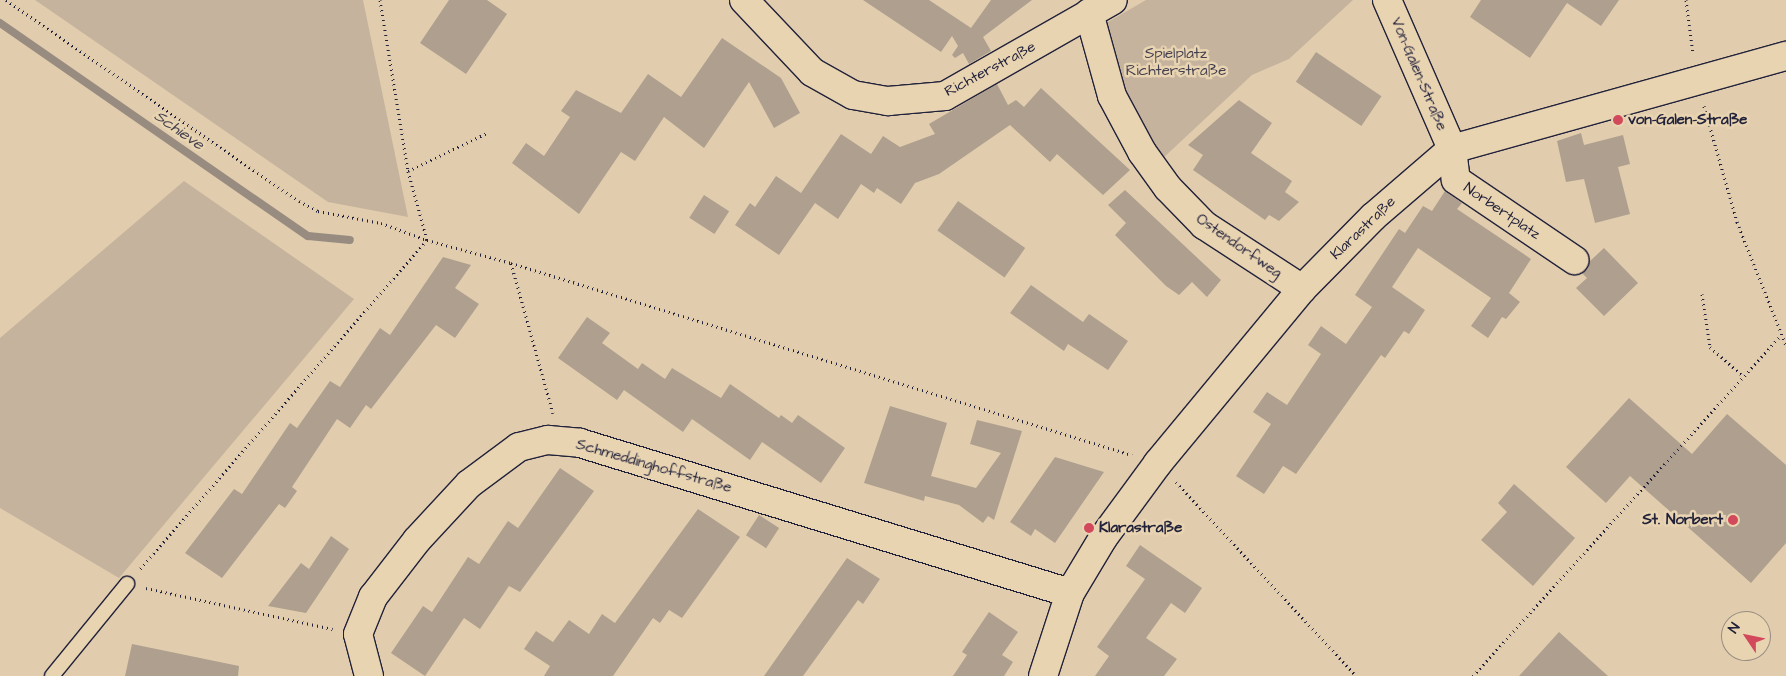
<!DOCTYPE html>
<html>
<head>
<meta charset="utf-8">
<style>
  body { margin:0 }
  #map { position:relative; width:1786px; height:676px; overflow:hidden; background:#e1cdad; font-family:"Architects Daughter",sans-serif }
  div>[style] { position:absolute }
  .green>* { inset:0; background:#c5b39d }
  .stream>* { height:8px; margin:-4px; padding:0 4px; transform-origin:4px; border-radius:4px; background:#988c81 }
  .building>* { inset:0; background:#af9f8f; transform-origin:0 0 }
  .path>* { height:3px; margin-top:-1.5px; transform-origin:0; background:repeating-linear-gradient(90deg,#22223b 0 1px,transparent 0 5px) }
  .roads { filter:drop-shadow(1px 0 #22223b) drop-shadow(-1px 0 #22223b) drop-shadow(0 1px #22223b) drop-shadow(0 -1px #22223b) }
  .service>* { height:14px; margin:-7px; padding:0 7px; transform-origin:7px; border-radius:7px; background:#e9d4b2 }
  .minor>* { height:28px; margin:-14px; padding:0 14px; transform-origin:14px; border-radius:14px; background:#e9d4b2 }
  .dots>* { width:14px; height:14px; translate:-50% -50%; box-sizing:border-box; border:2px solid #e9d4b2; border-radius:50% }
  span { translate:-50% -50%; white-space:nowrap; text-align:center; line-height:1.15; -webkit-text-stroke:5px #e9d4b2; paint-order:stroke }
  .park-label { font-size:15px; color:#433f4f }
  .street-label { font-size:15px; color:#22223b }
  .poi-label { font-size:15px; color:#22223b; font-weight:700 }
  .left { translate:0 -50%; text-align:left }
  .right { translate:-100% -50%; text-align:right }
  .water-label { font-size:16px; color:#454250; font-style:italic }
  .north { position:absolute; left:1721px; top:611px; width:50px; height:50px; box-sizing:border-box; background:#e9d4b2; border:1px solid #998d82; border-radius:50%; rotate:304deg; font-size:14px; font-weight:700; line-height:20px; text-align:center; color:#22223b }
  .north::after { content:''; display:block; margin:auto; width:18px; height:22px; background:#d1495b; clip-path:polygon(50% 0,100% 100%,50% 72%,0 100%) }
</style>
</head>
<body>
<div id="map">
  <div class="green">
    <div style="clip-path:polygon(35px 0,363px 0,408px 217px,328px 202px)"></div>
    <div style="clip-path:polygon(1146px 0,1353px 0,1289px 59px,1252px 75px,1161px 160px,1120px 92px,1101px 26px)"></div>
    <div style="clip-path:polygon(184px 181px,354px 299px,119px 578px,0 508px,0 338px)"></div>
  </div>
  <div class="stream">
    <div style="left:0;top:23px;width:374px;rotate:34.7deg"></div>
    <div style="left:308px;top:236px;width:42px;rotate:5.4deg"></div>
  </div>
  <div class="building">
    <div style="clip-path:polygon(449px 0,487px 0,507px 14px,466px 74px,420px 43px)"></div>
    <div style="clip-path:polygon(863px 0,929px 0,971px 28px,991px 0,1032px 0,983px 37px,991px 51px,969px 64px,963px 53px,955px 58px,952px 55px,958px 46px,952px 36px,941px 52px)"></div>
    <div style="clip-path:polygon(1481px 0,1619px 0,1601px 26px,1567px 3px,1530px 58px,1470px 17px)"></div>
    <div style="clip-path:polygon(722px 38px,781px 78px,800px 113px,774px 128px,749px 82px,704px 148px,664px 117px,635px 161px,621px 152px,579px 214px,512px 163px,526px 143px,544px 156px,570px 117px,561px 111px,576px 90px,621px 113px,648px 74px,681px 97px)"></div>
    <div style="left:1316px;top:52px;width:79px;height:36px;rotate:34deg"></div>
    <div style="clip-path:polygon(997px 84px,1008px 105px,1016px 100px,1024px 107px,1041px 88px,1130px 170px,1103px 195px,1057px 154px,1050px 162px,1010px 125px,939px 174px,915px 183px,901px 204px,877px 188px,874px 193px,861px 184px,838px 219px,815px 203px,779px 255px,735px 225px,750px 203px,755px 207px,776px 176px,801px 193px,841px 134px,871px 154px,883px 136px,900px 147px,935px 134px,929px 124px)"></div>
    <div style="clip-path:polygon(1239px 100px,1272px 123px,1251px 153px,1292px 181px,1285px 192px,1299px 202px,1279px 221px,1269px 215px,1265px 220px,1193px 170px,1203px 155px,1188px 145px)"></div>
    <div style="clip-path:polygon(1581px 133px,1584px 145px,1623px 135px,1630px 164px,1618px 167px,1630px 214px,1595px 223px,1584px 179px,1566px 182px,1557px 141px)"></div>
    <div style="clip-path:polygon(1125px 190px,1221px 280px,1207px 297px,1192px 282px,1179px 295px,1166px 286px,1115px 235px,1126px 223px,1108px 205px)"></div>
    <div style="clip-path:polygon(1445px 191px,1462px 203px,1457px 209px,1531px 259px,1509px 293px,1520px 302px,1506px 319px,1502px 317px,1488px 338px,1471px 326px,1491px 298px,1418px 248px,1392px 287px,1425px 310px,1409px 334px,1404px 331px,1385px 358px,1381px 355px,1296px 474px,1283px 466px,1264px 494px,1236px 476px,1271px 424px,1253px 412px,1267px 392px,1287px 405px,1321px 354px,1308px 345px,1321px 326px,1346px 344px,1372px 307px,1355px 295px,1399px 229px,1405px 233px,1423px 206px,1432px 211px)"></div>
    <div style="left:704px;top:195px;width:30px;height:27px;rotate:33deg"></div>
    <div style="left:958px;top:201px;width:82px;height:36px;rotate:35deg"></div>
    <div style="clip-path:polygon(1604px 248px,1638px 283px,1604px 316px,1576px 288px,1587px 278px,1582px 273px,1589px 262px)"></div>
    <div style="clip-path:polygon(443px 257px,471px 265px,455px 288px,479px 304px,455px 338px,436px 325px,371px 409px,366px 405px,350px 428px,337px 419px,292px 487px,297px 491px,285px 508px,279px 504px,222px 578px,185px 553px,234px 489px,242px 494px,290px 423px,297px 428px,330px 381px,340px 387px,380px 328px,390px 335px)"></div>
    <div style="clip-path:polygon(1031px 285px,1083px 322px,1089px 314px,1128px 341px,1108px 370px,1068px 344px,1064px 351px,1010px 313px)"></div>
    <div style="clip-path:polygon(587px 317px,610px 333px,602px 343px,638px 369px,642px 363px,665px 379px,672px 368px,721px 398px,730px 384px,779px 418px,781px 415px,792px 423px,798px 415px,845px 448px,821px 483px,762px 442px,750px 460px,692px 419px,683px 432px,624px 390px,617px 400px,558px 358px)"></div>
    <div style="clip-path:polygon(1629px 398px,1692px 454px,1727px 414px,1786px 465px,1786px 543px,1751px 583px,1630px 476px,1606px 503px,1566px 467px)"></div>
    <div style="clip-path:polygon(890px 406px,947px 423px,931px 476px,976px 488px,1001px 453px,970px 444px,977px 420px,1022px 431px,994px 520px,988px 516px,983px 523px,959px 505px,925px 496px,924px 501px,864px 483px)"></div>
    <div style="clip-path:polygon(1055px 457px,1104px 472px,1055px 543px,1035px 529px,1031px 536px,1010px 522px)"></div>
    <div style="clip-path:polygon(560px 468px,594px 491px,520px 592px,509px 586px,480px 629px,464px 618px,425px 676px,391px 653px,423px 606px,432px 612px,468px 557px,479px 564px,508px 521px,518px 528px)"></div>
    <div style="clip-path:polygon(1514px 484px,1575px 538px,1533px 586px,1481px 540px,1507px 512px,1498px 503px)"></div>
    <div style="clip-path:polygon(698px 509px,740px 537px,682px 618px,669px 610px,660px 623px,653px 618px,613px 676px,544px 676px,550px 666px,524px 649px,536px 631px,553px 642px,569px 620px,589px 634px,602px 614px,615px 623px)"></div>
    <div style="left:759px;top:515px;width:24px;height:24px;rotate:33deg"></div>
    <div style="clip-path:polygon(331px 536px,349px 549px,306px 613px,268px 606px,301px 563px,309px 569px)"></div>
    <div style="clip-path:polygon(1140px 545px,1202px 588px,1185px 613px,1171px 603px,1146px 638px,1177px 659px,1164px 676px,1095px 676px,1109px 656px,1097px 647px,1145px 579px,1126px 566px)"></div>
    <div style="clip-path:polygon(847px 558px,880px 579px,863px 604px,858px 600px,803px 676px,764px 676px)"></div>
    <div style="clip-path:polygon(989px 612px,1018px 632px,1002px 655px,1013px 662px,1004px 676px,953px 676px,967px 655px,962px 652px)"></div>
    <div style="clip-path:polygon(1559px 632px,1608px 676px,1519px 676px)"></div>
    <div style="clip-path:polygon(132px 644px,239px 666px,238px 676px,125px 676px)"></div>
  </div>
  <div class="path">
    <div style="left:6px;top:0;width:355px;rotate:34.5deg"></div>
    <div style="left:299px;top:201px;width:21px;rotate:28deg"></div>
    <div style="left:318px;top:211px;width:64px;rotate:10.8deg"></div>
    <div style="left:381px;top:223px;width:49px;rotate:20.3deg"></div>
    <div style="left:427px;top:240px;width:438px;rotate:131.1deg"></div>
    <div style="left:380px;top:0;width:173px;rotate:80.7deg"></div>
    <div style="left:408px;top:171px;width:72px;rotate:74.6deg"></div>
    <div style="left:427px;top:240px;width:87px;rotate:15.3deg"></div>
    <div style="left:511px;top:263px;width:156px;rotate:74.4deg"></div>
    <div style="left:1686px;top:0;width:54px;rotate:82.6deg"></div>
    <div style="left:1704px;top:106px;width:121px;rotate:74.1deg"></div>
    <div style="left:1737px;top:222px;width:132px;rotate:68.3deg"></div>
    <div style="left:408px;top:171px;width:88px;rotate:-25.7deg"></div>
    <div style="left:511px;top:263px;width:650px;rotate:17.18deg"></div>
    <div style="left:1702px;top:294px;width:54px;rotate:81.4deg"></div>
    <div style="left:1710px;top:347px;width:43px;rotate:41.2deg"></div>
    <div style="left:1176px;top:482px;width:265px;rotate:47.1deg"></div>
    <div style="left:146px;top:588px;width:191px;rotate:12.4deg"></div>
    <div style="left:1473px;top:676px;width:458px;rotate:-47.9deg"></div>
  </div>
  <div class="roads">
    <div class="service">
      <div style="left:52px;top:676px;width:119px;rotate:-50.8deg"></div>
    </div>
    <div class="minor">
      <div style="left:744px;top:0;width:99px;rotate:46.6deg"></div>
      <div style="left:812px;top:72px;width:47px;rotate:29.3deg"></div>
      <div style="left:853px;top:95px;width:36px;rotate:10deg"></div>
      <div style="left:888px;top:101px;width:57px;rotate:-5deg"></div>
      <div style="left:945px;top:96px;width:193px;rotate:-29.7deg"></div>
      <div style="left:1387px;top:0;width:163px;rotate:66.4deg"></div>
      <div style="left:1452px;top:149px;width:31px;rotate:83deg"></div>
      <div style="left:1456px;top:180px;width:143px;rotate:34.1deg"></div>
      <div style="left:1089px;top:13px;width:86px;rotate:74.5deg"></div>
      <div style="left:1112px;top:96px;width:64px;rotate:61.8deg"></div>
      <div style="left:1142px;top:152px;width:44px;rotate:54.2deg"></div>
      <div style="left:1168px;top:188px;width:52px;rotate:45.8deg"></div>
      <div style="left:1204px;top:225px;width:117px;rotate:33.1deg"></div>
      <div style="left:369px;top:676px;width:43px;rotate:-104.7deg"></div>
      <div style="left:358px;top:634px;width:40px;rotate:-68deg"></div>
      <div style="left:373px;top:597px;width:72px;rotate:-52.3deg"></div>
      <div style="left:417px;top:540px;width:76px;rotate:-47.1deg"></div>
      <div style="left:469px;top:484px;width:62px;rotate:-36.5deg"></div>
      <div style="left:519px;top:447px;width:30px;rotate:-14deg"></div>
      <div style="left:548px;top:440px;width:32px;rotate:5deg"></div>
      <div style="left:580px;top:443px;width:512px;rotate:17.02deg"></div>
      <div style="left:1043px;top:676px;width:87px;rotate:-72deg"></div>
      <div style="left:1070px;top:593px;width:64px;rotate:-59deg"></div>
      <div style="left:1103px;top:538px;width:93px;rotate:-53.7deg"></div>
      <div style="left:1158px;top:463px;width:226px;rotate:-50.4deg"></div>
      <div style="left:1302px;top:289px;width:101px;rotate:-45.4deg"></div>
      <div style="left:1373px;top:217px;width:104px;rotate:-40.7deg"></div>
      <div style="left:1452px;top:149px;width:347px;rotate:-15.6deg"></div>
    </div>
  </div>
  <div class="dots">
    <div style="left:1618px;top:120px;background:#d1495b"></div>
    <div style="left:1733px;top:520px;background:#d1495b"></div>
    <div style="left:1089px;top:528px;background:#d1495b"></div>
  </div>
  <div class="park-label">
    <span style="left:1176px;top:62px">Spielplatz<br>Richterstraße</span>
  </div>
  <div class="street-label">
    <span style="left:990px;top:69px;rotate:-28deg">Richterstraße</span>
    <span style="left:1419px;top:74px;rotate:67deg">Von-Galen-Straße</span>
    <span style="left:1502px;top:211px;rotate:34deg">Norbertplatz</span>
    <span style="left:1363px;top:228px;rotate:-44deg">Klarastraße</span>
    <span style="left:1239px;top:246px;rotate:35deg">Ostendorfweg</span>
    <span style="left:654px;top:466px;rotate:16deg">Schmeddinghoffstraße</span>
  </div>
  <div class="poi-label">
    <span class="left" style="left:1628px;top:120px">von-Galen-Straße</span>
    <span class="right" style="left:1723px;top:520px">St. Norbert</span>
    <span class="left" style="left:1099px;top:528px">Klarastraße</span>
  </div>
  <div class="water-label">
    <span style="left:179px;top:130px;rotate:35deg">Schieve</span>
  </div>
  <div class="north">N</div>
</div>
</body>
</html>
